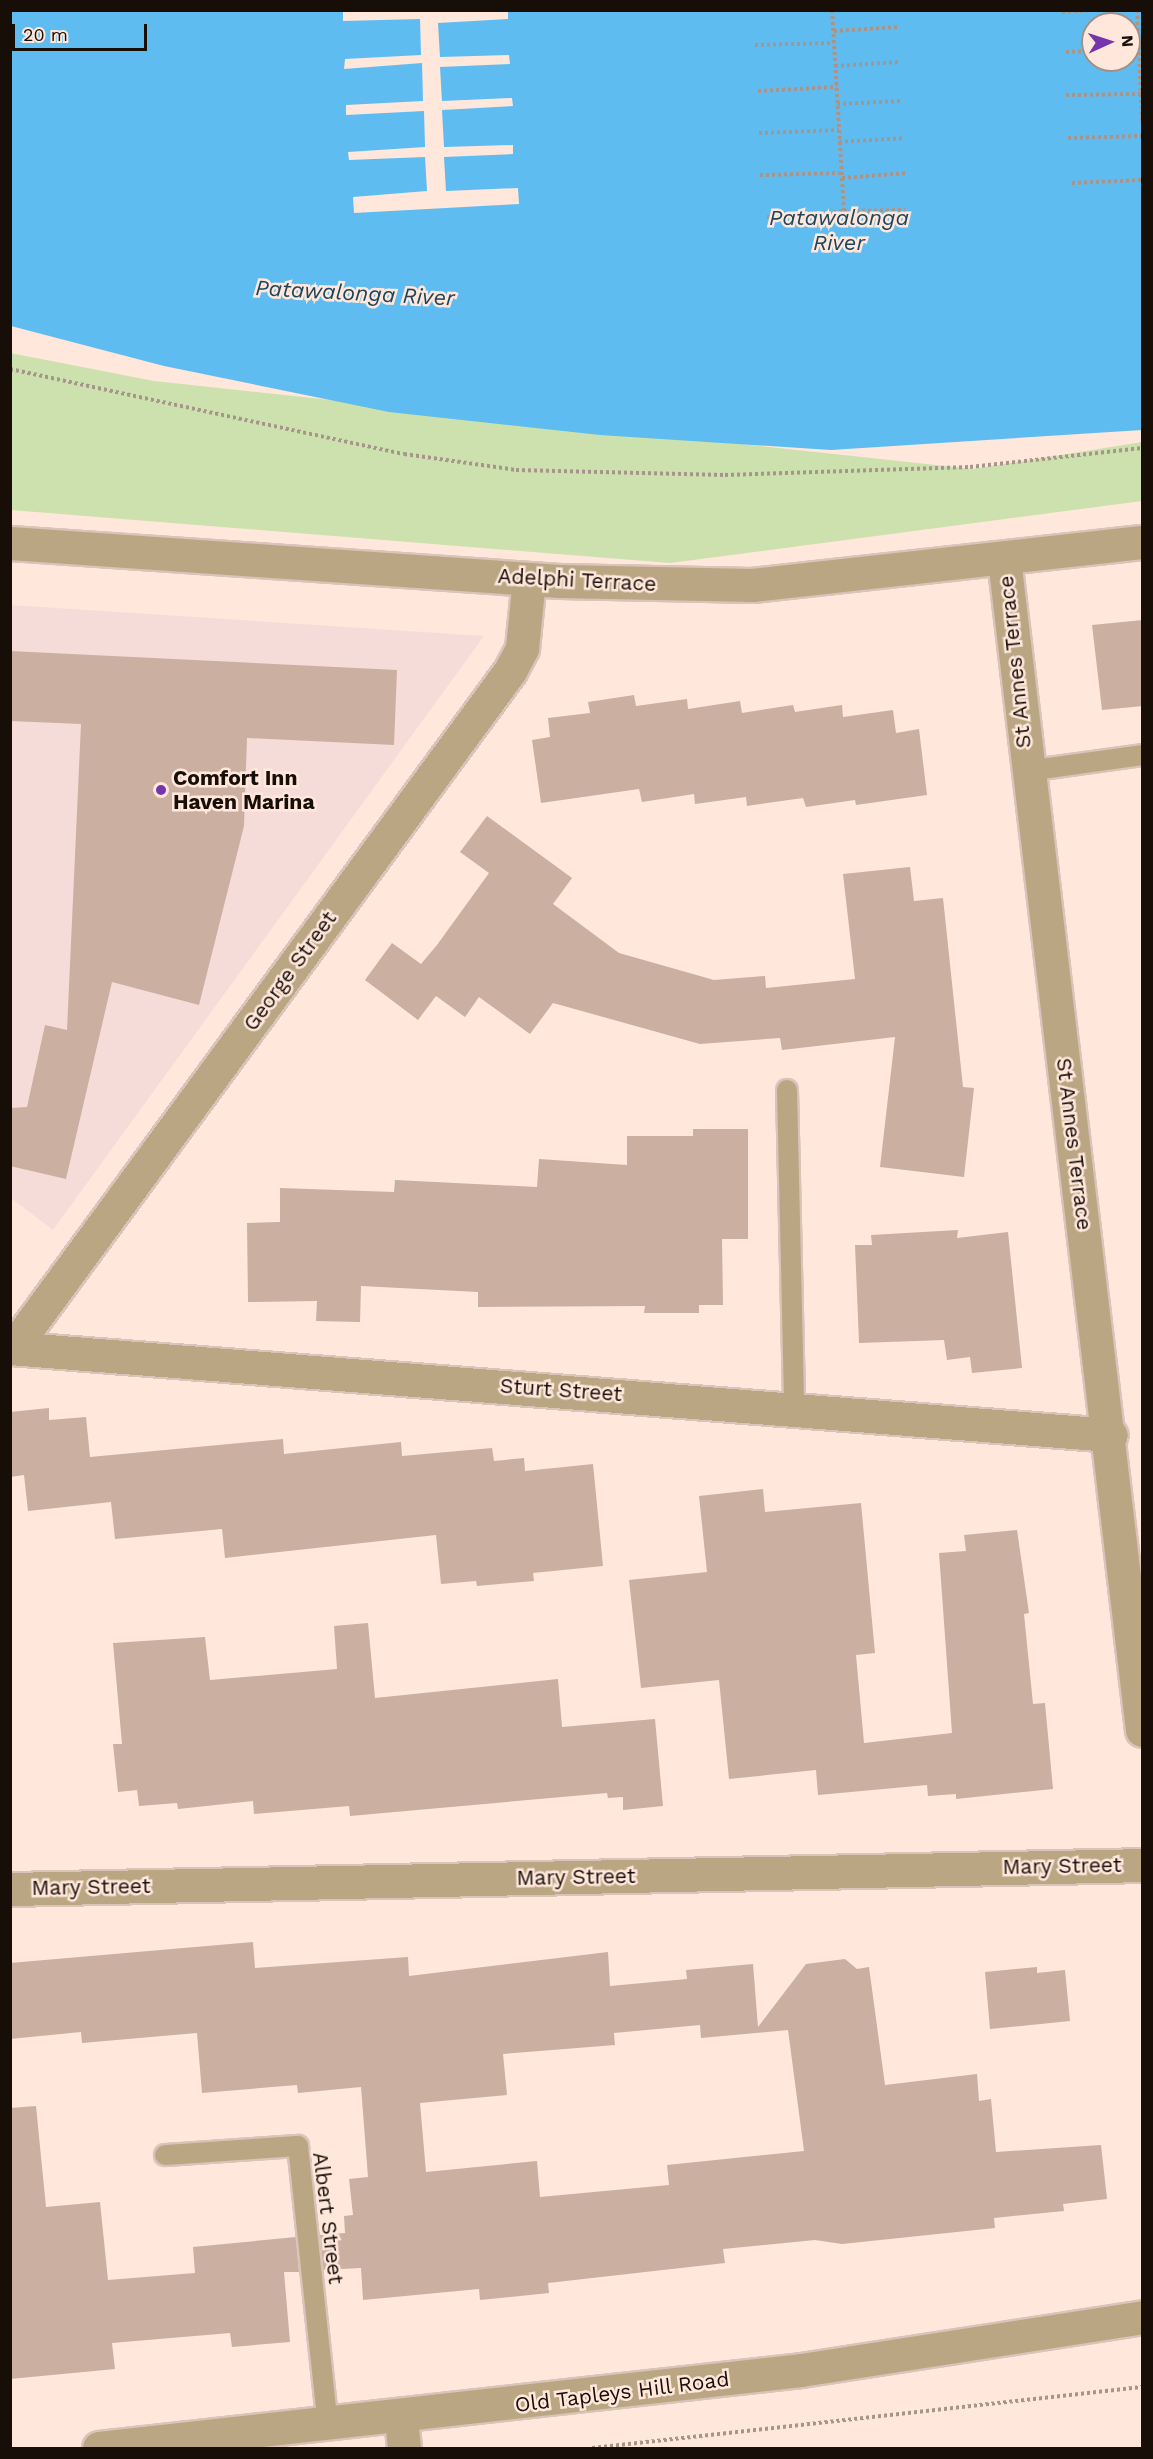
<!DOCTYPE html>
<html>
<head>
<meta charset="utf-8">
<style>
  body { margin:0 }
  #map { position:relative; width:1153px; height:2459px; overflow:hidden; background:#ffe7db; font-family:"Work Sans",sans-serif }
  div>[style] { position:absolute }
  .commercial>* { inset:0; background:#f6dcd8 }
  .green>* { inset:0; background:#cce1ae }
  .water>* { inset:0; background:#5fbcf1 }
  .pier>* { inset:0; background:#ffe7db }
  .building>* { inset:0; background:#cbafa1 }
  .path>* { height:4px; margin-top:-2px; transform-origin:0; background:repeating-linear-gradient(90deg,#a7958b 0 3px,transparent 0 6px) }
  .roads { filter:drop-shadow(2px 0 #dac4b9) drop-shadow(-2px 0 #dac4b9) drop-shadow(0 2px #dac4b9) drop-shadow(0 -2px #dac4b9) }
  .service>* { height:20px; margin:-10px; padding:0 10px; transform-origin:10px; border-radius:10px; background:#baa683 }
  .minor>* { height:33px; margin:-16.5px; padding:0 16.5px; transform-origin:16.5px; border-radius:16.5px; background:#baa683 }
  .tertiary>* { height:33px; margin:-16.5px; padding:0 16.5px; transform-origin:16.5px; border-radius:16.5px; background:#baa683 }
  .dots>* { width:16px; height:16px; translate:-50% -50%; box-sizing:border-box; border:3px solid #ffe7db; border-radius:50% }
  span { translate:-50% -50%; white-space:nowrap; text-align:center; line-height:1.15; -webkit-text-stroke:5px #ffe7db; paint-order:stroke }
  .street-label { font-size:21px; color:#170e08 }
  .poi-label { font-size:21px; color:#170e08; font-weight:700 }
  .left { translate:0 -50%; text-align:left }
  .water-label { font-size:22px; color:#1d455b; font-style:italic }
  .frame { position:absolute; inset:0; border:12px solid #170e08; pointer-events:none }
  .north { position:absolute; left:1081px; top:12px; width:60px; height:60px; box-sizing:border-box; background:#ffe7db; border:2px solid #a29087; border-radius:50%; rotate:87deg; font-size:16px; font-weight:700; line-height:24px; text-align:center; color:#170e08 }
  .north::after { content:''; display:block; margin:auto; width:21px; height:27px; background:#7636ab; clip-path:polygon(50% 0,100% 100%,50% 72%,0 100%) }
  .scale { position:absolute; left:12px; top:24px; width:135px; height:27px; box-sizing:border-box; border:3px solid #170e08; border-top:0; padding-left:8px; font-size:18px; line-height:21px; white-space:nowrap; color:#170e08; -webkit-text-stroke:4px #ffe7db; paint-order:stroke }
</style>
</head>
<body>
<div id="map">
  <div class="commercial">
    <div style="clip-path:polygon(10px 605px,484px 636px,53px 1230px,11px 1198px)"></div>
  </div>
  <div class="green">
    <div style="clip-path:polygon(10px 353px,154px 381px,973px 469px,1142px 442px,1142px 501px,670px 563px,11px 510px)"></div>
  </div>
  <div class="water">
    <div style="clip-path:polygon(evenodd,10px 11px,1142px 11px,1142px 430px,831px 450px,600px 435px,389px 412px,164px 366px,11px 326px,10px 11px,1093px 24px,1129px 24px,1129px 60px,1093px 60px,1093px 24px)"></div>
  </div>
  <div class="pier">
    <div style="clip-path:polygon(437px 10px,508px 11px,508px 19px,438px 23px,440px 57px,509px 55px,510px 64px,440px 67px,442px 101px,512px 98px,513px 106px,442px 110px,444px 147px,513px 145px,513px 154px,444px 157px,446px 191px,518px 188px,519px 204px,354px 213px,353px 197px,427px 191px,425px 157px,349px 160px,348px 152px,425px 147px,424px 111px,346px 115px,346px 105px,423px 101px,422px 63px,344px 69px,345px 59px,421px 55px,420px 19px,343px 21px,343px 12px)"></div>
  </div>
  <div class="building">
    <div style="clip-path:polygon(1143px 620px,1143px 706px,1102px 710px,1092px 625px)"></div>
    <div style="clip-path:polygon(10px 651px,397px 670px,394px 745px,247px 738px,244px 826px,199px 1005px,112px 982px,66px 1179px,10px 1166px,10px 1108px,27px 1107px,45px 1025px,67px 1030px,81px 724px,10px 721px)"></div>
    <div style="clip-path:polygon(634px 695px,636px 706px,687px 699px,688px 709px,740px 701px,742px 713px,793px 705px,795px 712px,842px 705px,843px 717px,893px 710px,896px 733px,919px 729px,927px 795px,856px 805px,855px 800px,806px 807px,803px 798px,747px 806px,746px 797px,695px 804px,694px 794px,642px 802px,639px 789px,541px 803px,532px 740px,550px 737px,548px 718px,590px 713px,588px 702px)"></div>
    <div style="clip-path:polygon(487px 816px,572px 878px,553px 904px,619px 953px,714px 980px,765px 976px,766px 988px,855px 979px,843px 874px,910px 867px,914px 901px,943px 898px,963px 1087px,974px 1088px,964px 1177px,880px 1167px,895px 1037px,782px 1050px,780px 1038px,700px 1044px,553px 1003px,530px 1034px,479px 997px,465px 1017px,436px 996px,418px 1020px,365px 980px,392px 943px,421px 964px,437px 945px,489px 873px,460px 852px)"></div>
    <div style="clip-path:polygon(693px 1129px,748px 1129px,748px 1239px,722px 1239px,723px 1305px,699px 1305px,699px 1313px,644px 1313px,645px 1306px,478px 1307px,478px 1292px,361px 1286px,360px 1322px,316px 1321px,317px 1301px,248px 1302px,247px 1223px,280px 1222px,280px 1188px,394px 1192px,395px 1180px,537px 1187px,539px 1159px,627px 1165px,627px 1136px,693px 1136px)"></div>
    <div style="clip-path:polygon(958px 1230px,957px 1238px,1008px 1232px,1022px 1368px,972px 1373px,970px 1357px,947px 1360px,944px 1340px,859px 1343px,855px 1245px,872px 1245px,871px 1235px)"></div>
    <div style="clip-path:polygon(49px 1408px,49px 1420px,86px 1417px,90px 1457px,283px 1439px,284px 1454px,401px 1442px,402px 1456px,492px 1448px,494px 1461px,524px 1458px,525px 1471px,593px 1464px,603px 1566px,533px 1573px,534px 1581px,477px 1586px,476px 1581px,441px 1584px,436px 1535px,225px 1558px,222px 1529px,115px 1539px,111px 1502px,28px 1511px,24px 1475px,10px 1477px,10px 1412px)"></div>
    <div style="clip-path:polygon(763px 1489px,765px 1512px,861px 1503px,875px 1653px,856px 1655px,864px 1743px,952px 1733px,939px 1553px,966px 1551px,964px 1535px,1017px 1530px,1029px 1613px,1024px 1614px,1033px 1704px,1045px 1703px,1053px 1789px,956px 1799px,956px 1794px,928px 1796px,927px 1785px,818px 1795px,816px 1770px,729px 1779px,719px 1680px,641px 1688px,629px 1580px,707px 1572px,699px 1496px)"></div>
    <div style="clip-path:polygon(368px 1623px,375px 1698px,558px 1679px,562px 1727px,655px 1719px,663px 1806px,623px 1810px,623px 1797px,608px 1798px,607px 1793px,350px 1816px,349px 1806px,254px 1814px,253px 1801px,178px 1809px,177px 1803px,139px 1806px,137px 1790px,118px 1792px,113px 1744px,122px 1744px,113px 1643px,205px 1637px,210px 1680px,337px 1669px,334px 1626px)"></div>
    <div style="clip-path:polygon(evenodd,253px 1942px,255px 1968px,408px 1957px,409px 1976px,608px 1952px,610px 1986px,687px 1979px,686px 1970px,753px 1964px,758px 2027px,806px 1964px,845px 1959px,857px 1969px,869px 1967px,885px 2085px,977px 2074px,979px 2101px,991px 2099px,996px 2152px,1101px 2145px,1107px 2199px,1063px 2204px,1064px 2211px,994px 2218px,995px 2228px,842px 2244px,815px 2240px,723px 2249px,725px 2263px,548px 2283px,549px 2293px,480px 2300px,479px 2289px,363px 2300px,361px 2268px,323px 2270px,320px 2235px,345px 2233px,344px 2216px,353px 2215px,349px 2179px,368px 2177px,361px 2087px,298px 2093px,297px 2085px,202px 2093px,197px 2033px,82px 2043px,81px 2032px,10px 2039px,10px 1963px,253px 1942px,700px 2025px,701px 2038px,788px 2030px,804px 2151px,667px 2165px,669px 2185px,540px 2197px,537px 2161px,426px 2172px,420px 2103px,507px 2095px,503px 2054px,615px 2045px,614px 2033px,700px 2025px)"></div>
    <div style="clip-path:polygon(1037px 1967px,1037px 1973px,1065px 1970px,1070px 2021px,990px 2029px,985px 1972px)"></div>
    <div style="clip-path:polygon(36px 2106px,46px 2207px,100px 2202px,108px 2280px,195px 2273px,193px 2247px,296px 2237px,299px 2272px,284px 2272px,290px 2342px,232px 2347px,230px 2333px,112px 2343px,115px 2369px,10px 2379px,10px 2108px)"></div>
  </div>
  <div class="path">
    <div style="left:832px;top:10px;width:201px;rotate:86.6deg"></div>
    <div style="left:844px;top:211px;width:61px;rotate:-0.9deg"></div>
    <div style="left:1137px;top:10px;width:112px;rotate:87.4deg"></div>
    <div style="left:1062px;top:12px;width:30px;rotate:-4deg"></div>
    <div style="left:834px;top:31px;width:65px;rotate:-3.5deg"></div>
    <div style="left:755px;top:45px;width:79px;rotate:-1.5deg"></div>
    <div style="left:1129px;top:50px;width:10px"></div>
    <div style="left:1066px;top:52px;width:27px;rotate:-2deg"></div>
    <div style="left:835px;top:66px;width:66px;rotate:-3.5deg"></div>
    <div style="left:758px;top:91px;width:79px;rotate:-2.9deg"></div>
    <div style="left:1066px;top:95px;width:75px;rotate:-0.8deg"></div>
    <div style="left:837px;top:104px;width:66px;rotate:-2.6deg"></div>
    <div style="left:759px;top:133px;width:80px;rotate:-2.1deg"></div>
    <div style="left:1068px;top:138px;width:74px;rotate:-1.5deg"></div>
    <div style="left:839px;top:142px;width:66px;rotate:-3.5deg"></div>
    <div style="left:760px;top:175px;width:82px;rotate:-1.4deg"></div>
    <div style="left:842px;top:178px;width:66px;rotate:-4.3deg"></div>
    <div style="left:1072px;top:183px;width:70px;rotate:-2.5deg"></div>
    <div style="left:767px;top:217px;width:77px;rotate:-4.5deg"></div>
    <div style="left:10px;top:369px;width:403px;rotate:12.2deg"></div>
    <div style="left:404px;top:454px;width:113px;rotate:8.1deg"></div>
    <div style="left:516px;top:470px;width:209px;rotate:1.4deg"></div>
    <div style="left:725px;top:475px;width:245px;rotate:-1.9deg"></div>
    <div style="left:970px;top:467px;width:173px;rotate:-6.3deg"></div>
    <div style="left:592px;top:2448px;width:553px;rotate:-6.33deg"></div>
  </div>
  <div class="roads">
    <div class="service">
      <div style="left:1027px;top:771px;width:116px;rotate:-7.9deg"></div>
      <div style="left:787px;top:1090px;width:319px;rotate:88.7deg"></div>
      <div style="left:165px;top:2155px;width:133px;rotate:-3.9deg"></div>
      <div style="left:298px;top:2146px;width:282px;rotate:83.9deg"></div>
    </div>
    <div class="minor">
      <div style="left:1004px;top:559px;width:1179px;rotate:83.28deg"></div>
      <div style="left:10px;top:1348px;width:1104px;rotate:4.52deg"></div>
      <div style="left:13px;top:1348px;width:840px;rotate:-53.72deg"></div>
      <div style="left:510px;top:671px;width:26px;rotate:-62deg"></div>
      <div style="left:522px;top:648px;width:69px;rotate:-84.2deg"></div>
      <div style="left:10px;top:1889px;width:1132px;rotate:-1.21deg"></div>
      <div style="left:401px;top:2419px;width:29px;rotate:84deg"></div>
      <div style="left:99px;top:2448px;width:706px;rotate:-6.34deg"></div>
      <div style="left:801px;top:2370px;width:345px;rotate:-8.8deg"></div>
    </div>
    <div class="tertiary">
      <div style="left:10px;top:543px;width:551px;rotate:3.95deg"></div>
      <div style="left:560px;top:581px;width:192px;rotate:1.2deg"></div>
      <div style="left:752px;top:585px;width:392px;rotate:-6.3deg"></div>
    </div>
  </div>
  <div class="dots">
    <div style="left:161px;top:790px;background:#7636ab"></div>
  </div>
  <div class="street-label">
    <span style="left:577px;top:580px;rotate:3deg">Adelphi Terrace</span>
    <span style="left:1015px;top:662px;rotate:-96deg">St Annes Terrace</span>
    <span style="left:290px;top:971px;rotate:-54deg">George Street</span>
    <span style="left:1074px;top:1144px;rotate:83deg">St Annes Terrace</span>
    <span style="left:561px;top:1390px;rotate:4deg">Sturt Street</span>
    <span style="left:1062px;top:1866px;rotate:-1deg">Mary Street</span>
    <span style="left:576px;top:1877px;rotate:-1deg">Mary Street</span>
    <span style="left:91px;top:1887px;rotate:-1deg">Mary Street</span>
    <span style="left:328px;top:2218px;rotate:83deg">Albert Street</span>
    <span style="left:622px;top:2392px;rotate:-7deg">Old Tapleys Hill Road</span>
  </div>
  <div class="poi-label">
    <span class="left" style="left:173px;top:790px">Comfort Inn<br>Haven Marina</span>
  </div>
  <div class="water-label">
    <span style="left:839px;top:230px">Patawalonga<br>River</span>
    <span style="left:355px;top:293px;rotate:3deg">Patawalonga River</span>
  </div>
  <div class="frame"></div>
  <div class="north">N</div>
  <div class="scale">20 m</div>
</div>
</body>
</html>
